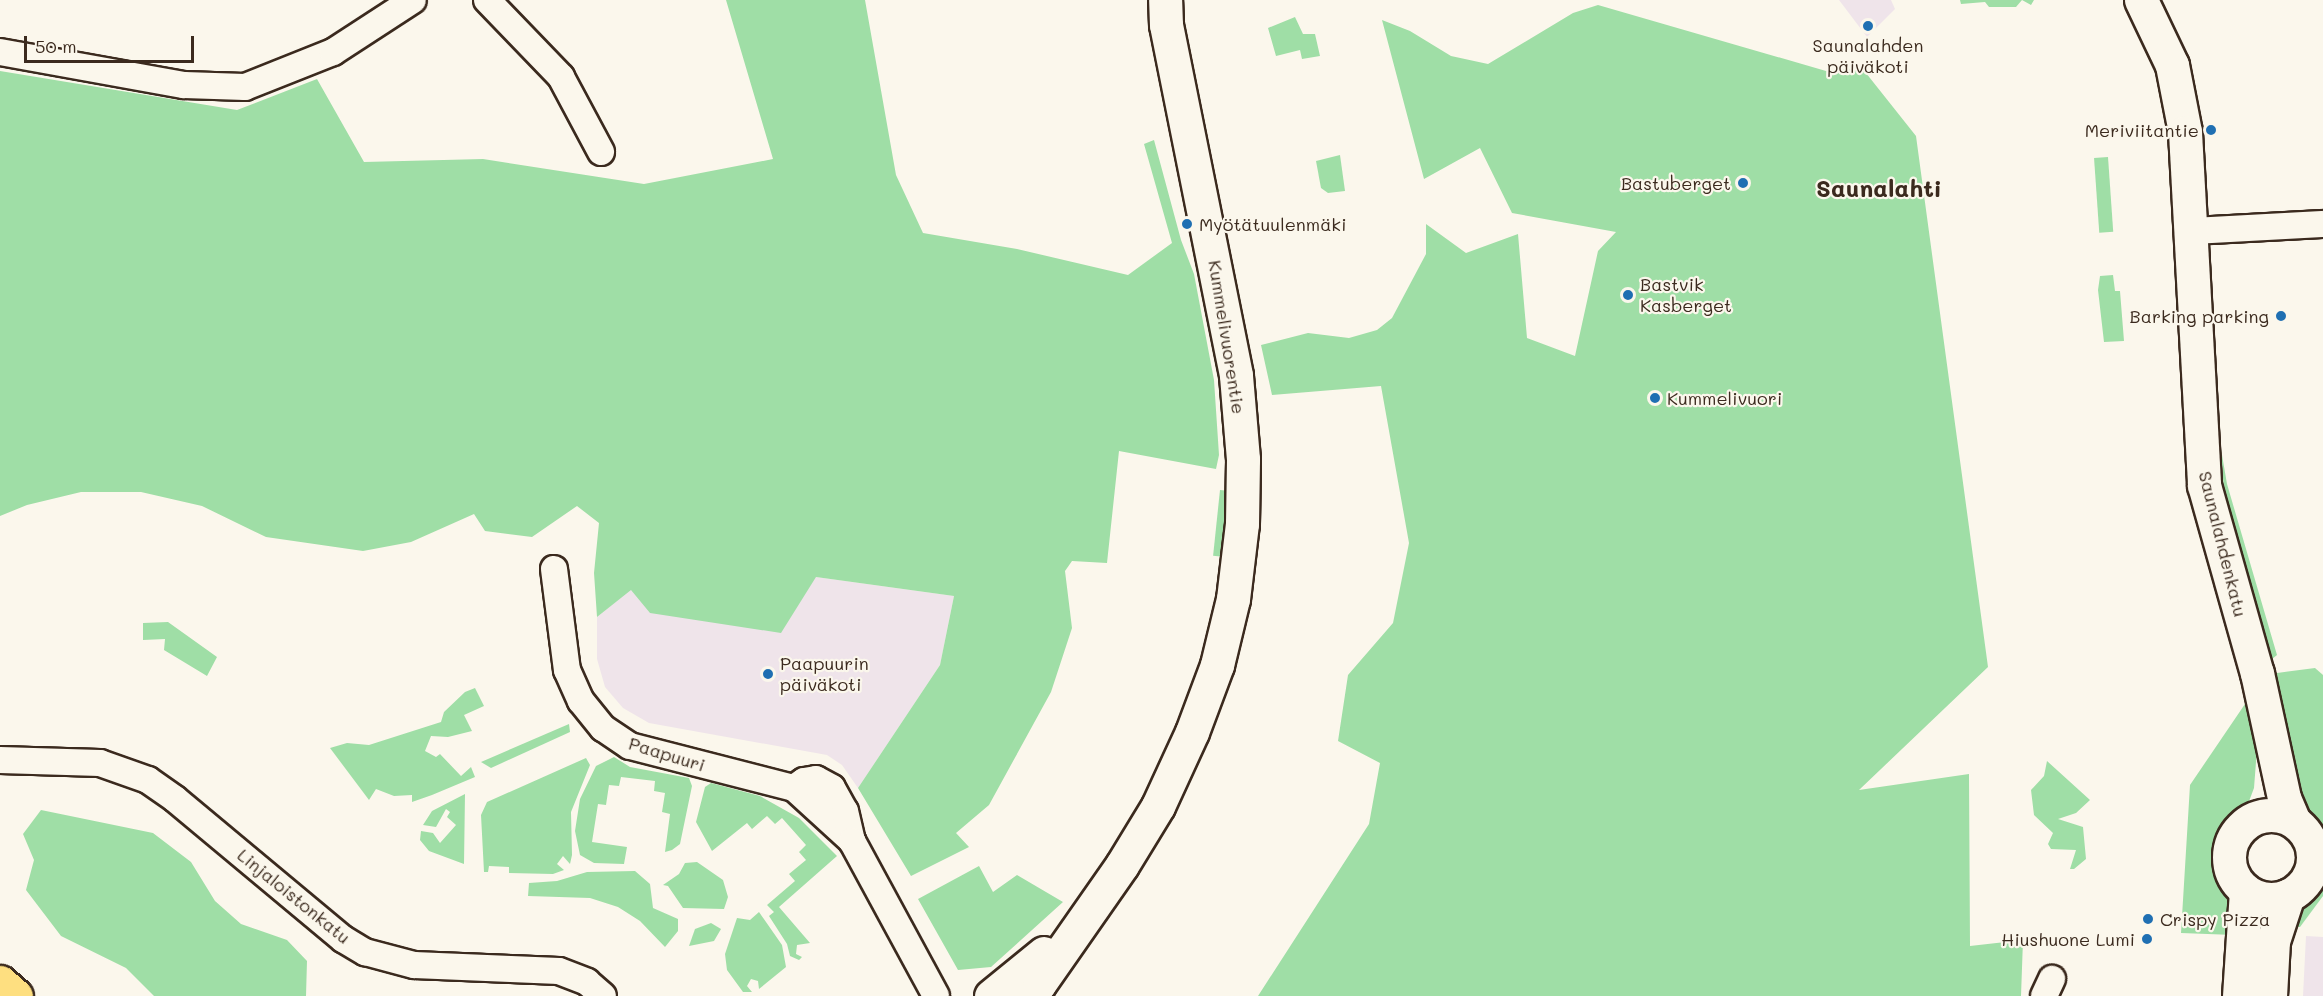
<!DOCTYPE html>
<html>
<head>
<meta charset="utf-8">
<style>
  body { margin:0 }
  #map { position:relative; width:2323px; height:996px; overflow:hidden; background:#fbf7ec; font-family:Mali,sans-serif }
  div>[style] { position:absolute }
  .built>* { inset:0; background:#efe4ea }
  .green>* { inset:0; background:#9fdea6; transform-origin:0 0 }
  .roads { filter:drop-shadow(2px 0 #3b2a1e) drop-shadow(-2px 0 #3b2a1e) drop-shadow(0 2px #3b2a1e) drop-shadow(0 -2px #3b2a1e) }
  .street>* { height:26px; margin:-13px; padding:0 13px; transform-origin:13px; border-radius:13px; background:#fbf7ec }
  .secondary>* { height:33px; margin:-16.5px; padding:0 16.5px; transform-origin:16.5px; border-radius:16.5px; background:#fbf7ec }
  .secondary>.ring { margin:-16.5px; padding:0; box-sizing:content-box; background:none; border:33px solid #fbf7ec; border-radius:50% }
  .primary>* { height:33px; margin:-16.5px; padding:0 16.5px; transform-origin:16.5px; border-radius:16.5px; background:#fedf80 }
  .dots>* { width:16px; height:16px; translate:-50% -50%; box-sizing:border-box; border:3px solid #fbf7ec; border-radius:50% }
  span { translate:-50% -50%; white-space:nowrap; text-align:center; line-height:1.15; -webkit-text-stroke:4.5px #fbf7ec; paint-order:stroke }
  .poi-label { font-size:18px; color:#3b2a1e }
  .right { translate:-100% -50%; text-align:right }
  .left { translate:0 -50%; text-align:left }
  .street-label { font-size:18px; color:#3b2a1e }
  .district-label { font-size:24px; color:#3b2a1e; font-weight:700 }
  .scale { position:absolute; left:24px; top:36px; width:170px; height:27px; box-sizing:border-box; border:3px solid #3b2a1e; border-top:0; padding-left:8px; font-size:18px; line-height:21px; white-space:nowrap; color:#3b2a1e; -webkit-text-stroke:4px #fbf7ec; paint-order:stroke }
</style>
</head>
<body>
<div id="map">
  <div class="built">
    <div style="clip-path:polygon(1839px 0,1891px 0,1895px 9px,1867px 37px)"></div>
    <div style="clip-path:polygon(816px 577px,954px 596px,940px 665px,858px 788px,842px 765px,827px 755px,649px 723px,623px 708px,605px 687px,597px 659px,597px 617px,631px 589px)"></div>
    <div style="clip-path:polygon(2306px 936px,2323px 937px,2323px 996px,2303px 996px)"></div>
  </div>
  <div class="green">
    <div style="clip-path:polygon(726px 0,865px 0,896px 175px,923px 233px,1017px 249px,1128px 275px,1172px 243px,1144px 144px,1154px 140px,1181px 240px,1194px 274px,1214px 380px,1219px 455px,1216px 469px,1119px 451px,1107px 563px,1072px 561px,1065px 571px,1072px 628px,1051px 692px,989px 805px,956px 833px,969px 847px,911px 876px,858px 788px,940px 665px,954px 596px,816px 577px,781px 633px,650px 613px,631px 590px,597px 617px,594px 573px,599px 523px,577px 506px,532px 537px,485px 531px,474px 514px,411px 542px,363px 551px,266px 537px,202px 506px,141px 492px,81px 492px,27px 505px,0 516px,0 71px,237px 110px,317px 79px,364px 162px,483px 159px,644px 184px,773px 159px)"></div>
    <div style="clip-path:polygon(1960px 0,2034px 0,2031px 5px,2022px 0,2016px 7px,1989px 7px,1985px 2px,1961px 4px)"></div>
    <div style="clip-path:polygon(1598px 5px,1826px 71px,1862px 68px,1916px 136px,1988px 667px,1859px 790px,1969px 774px,1970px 946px,2023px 940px,2021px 996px,1258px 996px,1369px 824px,1380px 763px,1338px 741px,1348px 675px,1393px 623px,1409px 543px,1381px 386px,1272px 395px,1261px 345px,1308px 333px,1349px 338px,1377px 330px,1392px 318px,1426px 254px,1426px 224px,1466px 253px,1518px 234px,1527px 338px,1575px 356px,1598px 251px,1616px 232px,1512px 213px,1480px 148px,1424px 179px,1382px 20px,1410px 31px,1451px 56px,1488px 64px,1573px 13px)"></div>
    <div style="clip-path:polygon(1295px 17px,1303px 34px,1315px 34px,1320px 56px,1302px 59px,1300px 50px,1276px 56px,1268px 28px)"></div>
    <div style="clip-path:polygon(1340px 155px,1345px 191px,1328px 193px,1321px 188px,1316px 161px)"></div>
    <div style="left:2108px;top:157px;width:75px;height:14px;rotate:86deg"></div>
    <div style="clip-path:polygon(2113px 275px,2115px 291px,2120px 291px,2124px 341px,2104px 342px,2098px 290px,2100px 276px)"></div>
    <div style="clip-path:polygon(2221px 449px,2227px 484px,2277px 655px,2267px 663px,2226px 521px)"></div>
    <div style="left:1220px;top:490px;width:10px;height:66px;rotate:6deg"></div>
    <div style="clip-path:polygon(168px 622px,217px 657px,207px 676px,164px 650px,165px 639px,143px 640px,143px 623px)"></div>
    <div style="clip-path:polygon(2315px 668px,2323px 675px,2323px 832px,2304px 813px,2270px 674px)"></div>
    <div style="clip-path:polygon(475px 688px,484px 706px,464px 715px,472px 731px,448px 737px,431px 736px,425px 751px,436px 757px,440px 754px,461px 776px,471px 767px,475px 777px,432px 795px,412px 802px,412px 795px,394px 796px,376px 789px,369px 800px,330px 748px,347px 743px,369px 745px,441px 722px,444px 712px,465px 692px)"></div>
    <div style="clip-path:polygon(2252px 703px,2257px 749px,2254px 788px,2248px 804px,2221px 839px,2217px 853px,2232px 906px,2234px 935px,2181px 933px,2190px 785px,2245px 704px)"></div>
    <div style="clip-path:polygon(569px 724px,570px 732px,491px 768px,481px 762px)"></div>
    <div style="clip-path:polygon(614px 757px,630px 767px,689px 778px,692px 786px,680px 844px,672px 850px,665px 852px,670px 814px,662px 812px,665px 793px,654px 791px,655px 781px,621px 777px,619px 786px,609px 785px,606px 805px,598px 804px,592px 842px,627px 847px,624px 864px,594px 863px,580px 855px,575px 831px,580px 799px,596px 766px)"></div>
    <div style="clip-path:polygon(586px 758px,590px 765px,571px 812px,572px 855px,570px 864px,563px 856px,557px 864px,564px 870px,553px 874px,509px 873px,509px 867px,489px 866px,488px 872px,484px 872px,481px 815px,487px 802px)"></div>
    <div style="clip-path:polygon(2047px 761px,2090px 800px,2076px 813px,2058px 819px,2083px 827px,2086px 859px,2074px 869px,2070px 869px,2076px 850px,2051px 849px,2048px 844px,2053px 833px,2034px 815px,2031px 790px,2044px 776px)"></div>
    <div style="clip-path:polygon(711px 783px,760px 796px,799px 818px,837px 856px,779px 907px,810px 943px,797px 945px,796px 954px,802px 957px,799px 960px,790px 956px,787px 944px,769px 916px,774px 912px,767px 905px,795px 881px,789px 874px,806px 860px,799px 852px,806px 845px,782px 818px,775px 824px,767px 816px,752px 829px,747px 823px,712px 851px,696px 822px,705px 787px)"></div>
    <div style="clip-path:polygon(465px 794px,464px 864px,429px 851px,420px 840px,421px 831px,433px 833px,440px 843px,456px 825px,447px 817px,450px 812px,446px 809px,436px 827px,423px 825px,432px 811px)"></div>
    <div style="clip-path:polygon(41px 810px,153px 833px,191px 862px,215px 901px,241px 924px,287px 940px,307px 961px,306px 996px,154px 996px,126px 968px,61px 936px,26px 890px,34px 860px,23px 834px)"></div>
    <div style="clip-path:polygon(697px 862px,723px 880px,728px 897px,724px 909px,683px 908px,668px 886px,663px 885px,679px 874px,685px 863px)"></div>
    <div style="clip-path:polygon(979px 866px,993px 892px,1017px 875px,1063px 902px,991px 967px,958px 970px,918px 899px)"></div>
    <div style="clip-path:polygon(635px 871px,650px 884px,653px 908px,678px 919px,678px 931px,665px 947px,640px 921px,618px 907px,590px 898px,528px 896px,529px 883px,557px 881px,587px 872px)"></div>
    <div style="clip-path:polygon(2323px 889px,2323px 896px,2300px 927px,2283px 927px,2299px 899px)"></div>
    <div style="clip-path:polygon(759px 912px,782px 945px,786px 967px,759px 989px,758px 981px,751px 979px,747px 986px,752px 992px,743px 992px,727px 970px,725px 954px,737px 918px,750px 920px)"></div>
    <div style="clip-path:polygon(711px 923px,721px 929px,714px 941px,689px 946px,695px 929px)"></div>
  </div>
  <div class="roads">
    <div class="street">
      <div style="left:487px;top:0;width:107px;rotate:46.1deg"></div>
      <div style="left:561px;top:77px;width:85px;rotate:61.9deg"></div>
      <div style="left:0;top:52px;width:187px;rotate:10.2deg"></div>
      <div style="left:184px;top:85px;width:61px;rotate:1.9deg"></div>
      <div style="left:245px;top:87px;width:95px;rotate:-21.7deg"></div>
      <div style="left:333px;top:52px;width:95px;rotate:-33deg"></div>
      <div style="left:2192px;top:231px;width:131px;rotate:-3.1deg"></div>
      <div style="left:554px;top:569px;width:102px;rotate:82.7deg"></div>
      <div style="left:567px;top:670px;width:34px;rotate:66deg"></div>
      <div style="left:581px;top:701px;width:35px;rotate:51deg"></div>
      <div style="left:603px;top:728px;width:32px;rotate:34deg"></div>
      <div style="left:630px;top:746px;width:169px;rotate:14.4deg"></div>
      <div style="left:794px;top:788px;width:79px;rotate:42.4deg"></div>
      <div style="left:0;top:760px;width:100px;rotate:1.7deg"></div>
      <div style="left:100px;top:763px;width:51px;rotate:19.5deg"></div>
      <div style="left:148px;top:780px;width:33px;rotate:35deg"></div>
      <div style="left:175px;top:799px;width:219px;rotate:39.8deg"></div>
      <div style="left:343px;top:939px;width:26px;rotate:31deg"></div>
      <div style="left:365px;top:952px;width:51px;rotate:14.9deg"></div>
      <div style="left:414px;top:965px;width:145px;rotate:2.4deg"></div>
      <div style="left:559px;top:971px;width:30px;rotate:21deg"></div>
      <div style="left:587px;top:982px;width:21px;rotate:41deg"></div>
      <div style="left:794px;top:788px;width:12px;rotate:-35deg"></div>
      <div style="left:804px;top:781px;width:12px;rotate:-9deg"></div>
      <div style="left:816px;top:779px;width:18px;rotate:29deg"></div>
      <div style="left:832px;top:788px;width:26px;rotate:61deg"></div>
      <div style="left:845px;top:811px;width:31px;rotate:77deg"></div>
      <div style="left:852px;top:841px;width:176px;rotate:61.5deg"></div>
      <div style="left:2044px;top:996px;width:19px;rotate:-65deg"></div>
    </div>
    <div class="secondary">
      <div style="left:2141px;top:0;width:72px;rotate:64.5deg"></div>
      <div style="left:2172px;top:65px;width:68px;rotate:79deg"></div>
      <div style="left:2185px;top:132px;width:354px;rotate:86.9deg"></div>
      <div style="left:2204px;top:485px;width:195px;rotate:74.3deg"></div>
      <div style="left:2257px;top:673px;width:128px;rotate:77.8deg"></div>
      <div style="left:2284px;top:798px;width:25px;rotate:67deg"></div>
      <div class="ring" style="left:2229px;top:815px;width:51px;height:51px"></div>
      <div style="left:991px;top:996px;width:68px;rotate:-39.1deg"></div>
      <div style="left:1027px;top:996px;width:17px;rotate:-45deg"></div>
      <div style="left:1039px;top:984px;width:145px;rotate:-55.1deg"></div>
      <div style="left:1122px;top:865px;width:69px;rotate:-58.6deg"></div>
      <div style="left:1158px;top:806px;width:81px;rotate:-65.3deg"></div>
      <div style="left:1192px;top:732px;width:72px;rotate:-69.5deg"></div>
      <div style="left:1217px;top:665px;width:68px;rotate:-76.4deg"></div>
      <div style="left:1233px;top:599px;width:76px;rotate:-83.2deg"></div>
      <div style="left:1242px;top:524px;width:65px;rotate:-89.1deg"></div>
      <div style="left:1243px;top:459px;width:84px;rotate:-94.8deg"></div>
      <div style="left:1236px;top:375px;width:357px;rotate:-101.3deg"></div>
      <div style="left:1166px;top:25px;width:25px;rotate:-92deg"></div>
      <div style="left:2239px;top:996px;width:105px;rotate:-86.2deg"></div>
      <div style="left:2270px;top:996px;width:55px;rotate:-86.9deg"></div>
      <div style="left:2273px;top:941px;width:48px;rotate:-71.9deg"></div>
    </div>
    <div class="primary">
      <div style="left:0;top:982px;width:21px;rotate:41deg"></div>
    </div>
  </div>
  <div class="dots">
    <div style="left:1868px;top:26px;background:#1f6fb2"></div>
    <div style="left:2211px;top:130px;background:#1f6fb2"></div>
    <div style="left:1743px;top:183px;background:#1f6fb2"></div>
    <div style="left:1187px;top:224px;background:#1f6fb2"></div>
    <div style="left:1628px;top:295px;background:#1f6fb2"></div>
    <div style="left:2281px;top:316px;background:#1f6fb2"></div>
    <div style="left:1655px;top:398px;background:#1f6fb2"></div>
    <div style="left:768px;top:674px;background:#1f6fb2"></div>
    <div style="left:2148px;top:919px;background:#1f6fb2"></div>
    <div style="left:2147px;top:939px;background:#1f6fb2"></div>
  </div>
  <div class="poi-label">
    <span style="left:1868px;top:56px">Saunalahden<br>päiväkoti</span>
    <span class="right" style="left:2199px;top:130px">Meriviitantie</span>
    <span class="right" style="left:1731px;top:183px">Bastuberget</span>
    <span class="left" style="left:1199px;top:224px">Myötätuulenmäki</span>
    <span class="left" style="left:1640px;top:295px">Bastvik<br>Kasberget</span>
    <span class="right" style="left:2269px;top:316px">Barking parking</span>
    <span class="left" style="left:1667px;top:398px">Kummelivuori</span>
    <span class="left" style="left:780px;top:674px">Paapuurin<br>päiväkoti</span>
    <span class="left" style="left:2160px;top:919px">Crispy Pizza</span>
    <span class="right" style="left:2135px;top:939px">Hiushuone Lumi</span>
  </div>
  <div class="street-label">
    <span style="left:1227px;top:337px;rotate:81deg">Kummelivuorentie</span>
    <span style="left:2223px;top:544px;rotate:76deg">Saunalahdenkatu</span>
    <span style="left:667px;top:754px;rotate:17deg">Paapuuri</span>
    <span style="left:294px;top:896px;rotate:39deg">Linjaloistonkatu</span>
  </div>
  <div class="district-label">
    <span style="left:1879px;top:188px">Saunalahti</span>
  </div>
  <div class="scale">50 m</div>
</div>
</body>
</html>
